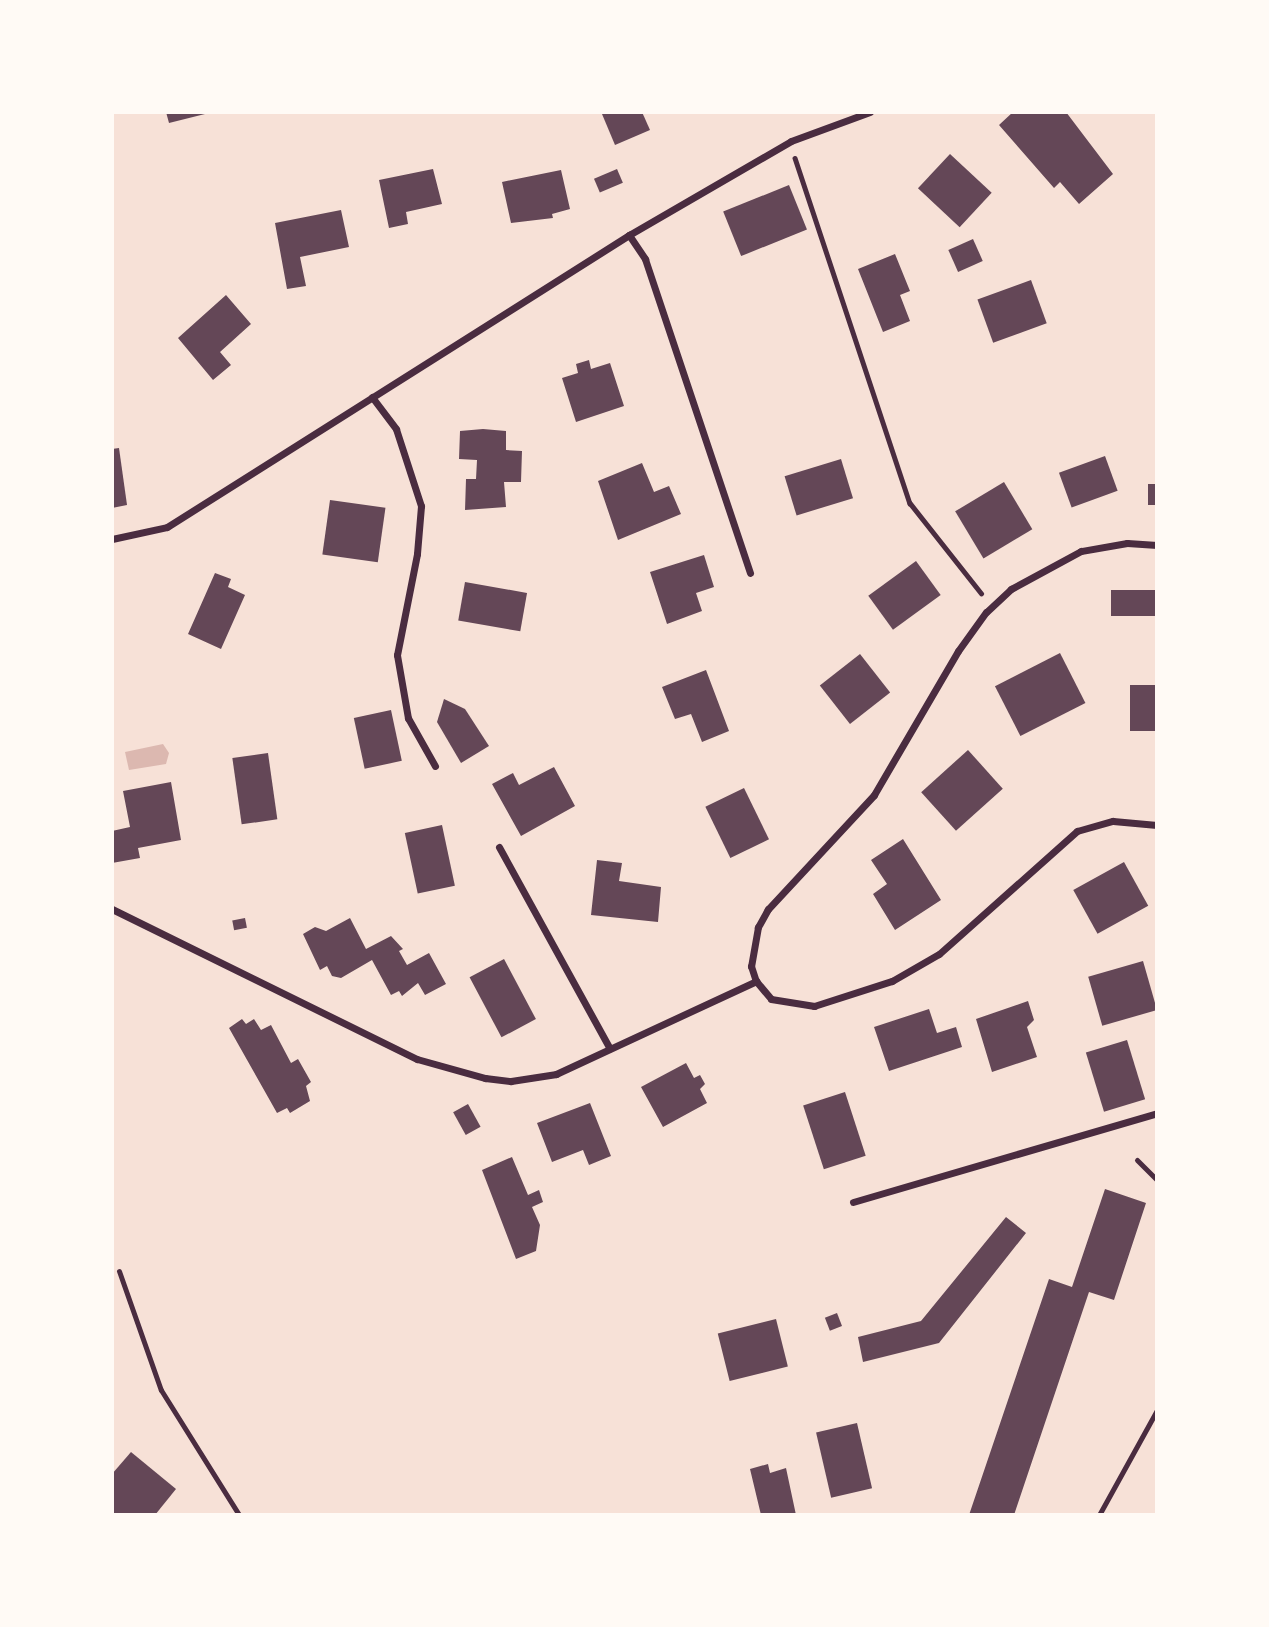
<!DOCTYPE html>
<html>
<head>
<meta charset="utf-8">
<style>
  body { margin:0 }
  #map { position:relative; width:1269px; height:1627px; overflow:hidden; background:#f7e1d7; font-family:Lora,serif }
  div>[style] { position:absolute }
  .water>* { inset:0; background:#dcb8b0 }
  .building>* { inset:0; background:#644757; transform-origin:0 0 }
  .path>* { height:4.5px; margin:-2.25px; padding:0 2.25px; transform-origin:2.25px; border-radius:2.25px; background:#4a2c40 }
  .service>* { height:5px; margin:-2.5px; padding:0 2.5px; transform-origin:2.5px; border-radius:2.5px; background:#4a2c40 }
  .minor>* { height:7px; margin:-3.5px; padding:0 3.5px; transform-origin:3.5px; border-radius:3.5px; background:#4a2c40 }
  span { translate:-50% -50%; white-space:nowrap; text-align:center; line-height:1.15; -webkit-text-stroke:5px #fffaf5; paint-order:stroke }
  .frame { position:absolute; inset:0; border:114px solid #fffaf5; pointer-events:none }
</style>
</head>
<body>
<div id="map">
  <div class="water">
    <div style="clip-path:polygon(163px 744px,169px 753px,166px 764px,129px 770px,125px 752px)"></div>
  </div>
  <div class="building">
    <div style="clip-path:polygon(166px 112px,209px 112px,209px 113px,169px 123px)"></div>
    <div style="clip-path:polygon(607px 112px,642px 112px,650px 130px,615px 145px,602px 114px)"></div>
    <div style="clip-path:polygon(1013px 112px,1066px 112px,1113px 174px,1079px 204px,1060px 182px,1054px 188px,999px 125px)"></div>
    <div style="left:950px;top:154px;width:57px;height:47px;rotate:43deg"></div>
    <div style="clip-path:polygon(433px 169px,442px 204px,406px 212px,408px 224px,389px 228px,379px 180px)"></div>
    <div style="left:617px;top:169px;width:15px;height:25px;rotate:67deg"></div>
    <div style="clip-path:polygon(561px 170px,570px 209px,552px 214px,553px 218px,511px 223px,502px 182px)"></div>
    <div style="left:789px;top:185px;width:48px;height:71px;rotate:68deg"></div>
    <div style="clip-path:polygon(341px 210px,349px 247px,300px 257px,306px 286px,287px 289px,275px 223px)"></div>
    <div style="left:973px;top:239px;width:24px;height:27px;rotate:66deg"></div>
    <div style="clip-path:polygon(895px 254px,910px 291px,900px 295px,910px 321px,883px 332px,858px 269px)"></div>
    <div style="left:1031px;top:280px;width:46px;height:57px;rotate:70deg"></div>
    <div style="clip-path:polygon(226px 295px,251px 324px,220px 352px,231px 365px,213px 380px,178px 338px)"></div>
    <div style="clip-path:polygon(589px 360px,591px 369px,610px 363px,624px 406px,576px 422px,562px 378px,578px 373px,576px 364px)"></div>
    <div style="clip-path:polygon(483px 429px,506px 431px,506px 450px,522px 451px,521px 482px,504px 482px,506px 507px,465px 510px,466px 479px,476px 479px,477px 460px,459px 459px,460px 431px)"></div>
    <div style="clip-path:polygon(119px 448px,127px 505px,112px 508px,112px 449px)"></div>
    <div style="left:1105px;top:456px;width:37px;height:49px;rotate:70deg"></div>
    <div style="left:841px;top:459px;width:41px;height:59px;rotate:73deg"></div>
    <div style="clip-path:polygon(642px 463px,654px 492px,669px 486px,681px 514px,618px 540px,598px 481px)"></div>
    <div style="left:1004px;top:482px;width:55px;height:57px;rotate:59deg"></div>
    <div style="left:1148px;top:484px;width:9px;height:21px"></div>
    <div style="left:330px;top:500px;width:56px;height:55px;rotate:8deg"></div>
    <div style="clip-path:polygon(704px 555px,714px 587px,696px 593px,702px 611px,667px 624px,650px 572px)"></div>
    <div style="left:916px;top:561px;width:42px;height:59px;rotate:54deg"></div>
    <div style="clip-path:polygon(215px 573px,231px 579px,228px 587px,245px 595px,221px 649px,188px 634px)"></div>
    <div style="left:465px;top:582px;width:63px;height:39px;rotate:10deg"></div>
    <div style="left:1111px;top:590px;width:46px;height:26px"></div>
    <div style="left:1060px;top:653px;width:56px;height:73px;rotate:63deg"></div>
    <div style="left:860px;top:654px;width:49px;height:51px;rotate:52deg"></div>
    <div style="clip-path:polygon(706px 670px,729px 731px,702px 742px,691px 714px,675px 719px,662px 687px)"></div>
    <div style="left:1157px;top:685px;width:46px;height:27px;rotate:90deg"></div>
    <div style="clip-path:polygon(444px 699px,465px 709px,489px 746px,461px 763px,437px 722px)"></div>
    <div style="left:391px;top:710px;width:52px;height:38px;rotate:78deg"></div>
    <div style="left:968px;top:750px;width:52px;height:63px;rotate:48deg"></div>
    <div style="left:268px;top:753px;width:67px;height:36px;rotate:82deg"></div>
    <div style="clip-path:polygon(554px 767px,575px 806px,521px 836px,492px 784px,513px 773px,519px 785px)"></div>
    <div style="clip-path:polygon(171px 782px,181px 840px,138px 848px,140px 858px,112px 863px,112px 831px,130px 827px,123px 791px)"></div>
    <div style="left:744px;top:788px;width:57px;height:43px;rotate:64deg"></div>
    <div style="left:442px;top:825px;width:62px;height:38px;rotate:78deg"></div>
    <div style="clip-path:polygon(903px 839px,941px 900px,895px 930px,873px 894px,887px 884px,871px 860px)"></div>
    <div style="clip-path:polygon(597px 860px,622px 863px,619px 881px,661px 887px,658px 922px,591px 915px)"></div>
    <div style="left:1124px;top:862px;width:50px;height:58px;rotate:61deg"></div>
    <div style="left:245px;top:918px;width:10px;height:13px;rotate:79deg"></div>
    <div style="clip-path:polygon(350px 918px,366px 949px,391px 936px,403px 949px,399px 951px,407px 965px,429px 953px,446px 984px,425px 995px,418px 983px,402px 996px,399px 991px,391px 995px,372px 960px,341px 978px,332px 976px,327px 966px,320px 970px,303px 934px,315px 927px,326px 931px)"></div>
    <div style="left:504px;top:959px;width:68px;height:39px;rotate:62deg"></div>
    <div style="left:1143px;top:961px;width:51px;height:57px;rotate:74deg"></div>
    <div style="clip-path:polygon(1028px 1001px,1034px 1020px,1027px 1027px,1037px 1057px,992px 1072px,976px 1019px)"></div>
    <div style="clip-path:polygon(929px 1009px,937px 1033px,956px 1027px,962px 1047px,889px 1071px,874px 1027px)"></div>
    <div style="clip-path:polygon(242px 1019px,246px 1024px,254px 1019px,261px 1030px,271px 1025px,291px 1063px,298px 1059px,311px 1082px,306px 1086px,310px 1101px,290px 1113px,287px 1108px,277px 1113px,229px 1028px)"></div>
    <div style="left:1127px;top:1040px;width:62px;height:43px;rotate:73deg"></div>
    <div style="clip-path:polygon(686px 1063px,694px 1078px,700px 1075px,705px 1084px,700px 1089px,707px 1103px,663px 1127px,641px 1087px)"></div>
    <div style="left:845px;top:1092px;width:67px;height:44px;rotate:72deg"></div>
    <div style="clip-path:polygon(590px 1103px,611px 1156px,589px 1165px,583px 1150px,552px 1162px,537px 1123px)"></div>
    <div style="left:468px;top:1104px;width:26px;height:17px;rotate:61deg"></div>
    <div style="clip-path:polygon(512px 1157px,528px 1195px,539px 1190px,543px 1202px,532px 1207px,540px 1225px,536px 1251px,516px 1259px,482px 1170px)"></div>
    <div style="clip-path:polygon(1105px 1189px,1146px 1203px,1114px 1300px,1089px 1292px,1014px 1515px,969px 1515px,1049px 1279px,1072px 1287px)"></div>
    <div style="clip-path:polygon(1006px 1217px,1026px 1233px,939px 1343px,863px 1362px,858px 1337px,921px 1321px)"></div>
    <div style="left:837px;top:1313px;width:14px;height:13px;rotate:69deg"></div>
    <div style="left:776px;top:1319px;width:49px;height:60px;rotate:76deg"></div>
    <div style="left:857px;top:1423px;width:67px;height:42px;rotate:77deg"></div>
    <div style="clip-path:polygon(131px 1452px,176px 1489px,155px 1515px,112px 1515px,112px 1474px)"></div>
    <div style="clip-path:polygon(768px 1464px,770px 1473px,786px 1468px,796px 1515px,761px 1515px,750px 1469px)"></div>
  </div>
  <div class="path">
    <div style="left:795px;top:158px;width:364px;rotate:71.6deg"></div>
    <div style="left:910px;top:503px;width:115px;rotate:51.7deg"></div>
  </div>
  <div class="service">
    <div style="left:1137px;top:1160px;width:28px;rotate:45deg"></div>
    <div style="left:119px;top:1271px;width:126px;rotate:70.6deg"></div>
    <div style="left:161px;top:1390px;width:147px;rotate:58deg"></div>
    <div style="left:1099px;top:1515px;width:120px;rotate:-61.1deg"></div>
  </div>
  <div class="minor">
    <div style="left:629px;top:235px;width:29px;rotate:56deg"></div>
    <div style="left:645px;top:259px;width:331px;rotate:71.5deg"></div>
    <div style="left:372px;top:397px;width:40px;rotate:53deg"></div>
    <div style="left:396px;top:429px;width:81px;rotate:72deg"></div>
    <div style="left:421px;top:506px;width:48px;rotate:94.8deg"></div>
    <div style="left:417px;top:554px;width:103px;rotate:101.2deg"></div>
    <div style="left:397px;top:655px;width:64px;rotate:80.1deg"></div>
    <div style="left:408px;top:718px;width:55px;rotate:60.6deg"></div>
    <div style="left:112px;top:539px;width:56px;rotate:-12.3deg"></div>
    <div style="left:167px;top:527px;width:547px;rotate:-32.29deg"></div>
    <div style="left:629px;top:235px;width:187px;rotate:-30.1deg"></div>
    <div style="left:791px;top:141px;width:84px;rotate:-20.2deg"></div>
    <div style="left:1157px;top:545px;width:30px;rotate:-176deg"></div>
    <div style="left:1127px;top:543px;width:47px;rotate:170.1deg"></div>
    <div style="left:1081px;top:551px;width:80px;rotate:151.5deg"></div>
    <div style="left:1011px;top:589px;width:34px;rotate:137deg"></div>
    <div style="left:986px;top:612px;width:48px;rotate:125.7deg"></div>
    <div style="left:958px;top:651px;width:167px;rotate:120.3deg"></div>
    <div style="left:874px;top:795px;width:156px;rotate:132.9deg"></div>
    <div style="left:768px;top:909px;width:21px;rotate:119deg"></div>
    <div style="left:758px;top:927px;width:40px;rotate:100deg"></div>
    <div style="left:751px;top:966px;width:16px;rotate:72deg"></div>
    <div style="left:756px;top:981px;width:23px;rotate:50deg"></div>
    <div style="left:771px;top:999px;width:44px;rotate:9.2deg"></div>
    <div style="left:814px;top:1006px;width:82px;rotate:-17.8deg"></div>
    <div style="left:892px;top:981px;width:54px;rotate:-29.9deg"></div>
    <div style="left:939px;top:954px;width:185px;rotate:-41.7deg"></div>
    <div style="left:1077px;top:831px;width:37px;rotate:-16deg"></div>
    <div style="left:1113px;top:821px;width:44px;rotate:5.2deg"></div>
    <div style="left:499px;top:847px;width:230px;rotate:61.2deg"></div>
    <div style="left:112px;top:909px;width:340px;rotate:26.2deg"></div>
    <div style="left:417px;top:1059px;width:71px;rotate:15.6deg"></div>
    <div style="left:485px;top:1078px;width:26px;rotate:7deg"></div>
    <div style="left:511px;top:1081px;width:46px;rotate:-8.8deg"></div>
    <div style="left:556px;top:1074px;width:221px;rotate:-24.9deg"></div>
    <div style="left:853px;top:1202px;width:317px;rotate:-16.3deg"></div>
  </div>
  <div class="frame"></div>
</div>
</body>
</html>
